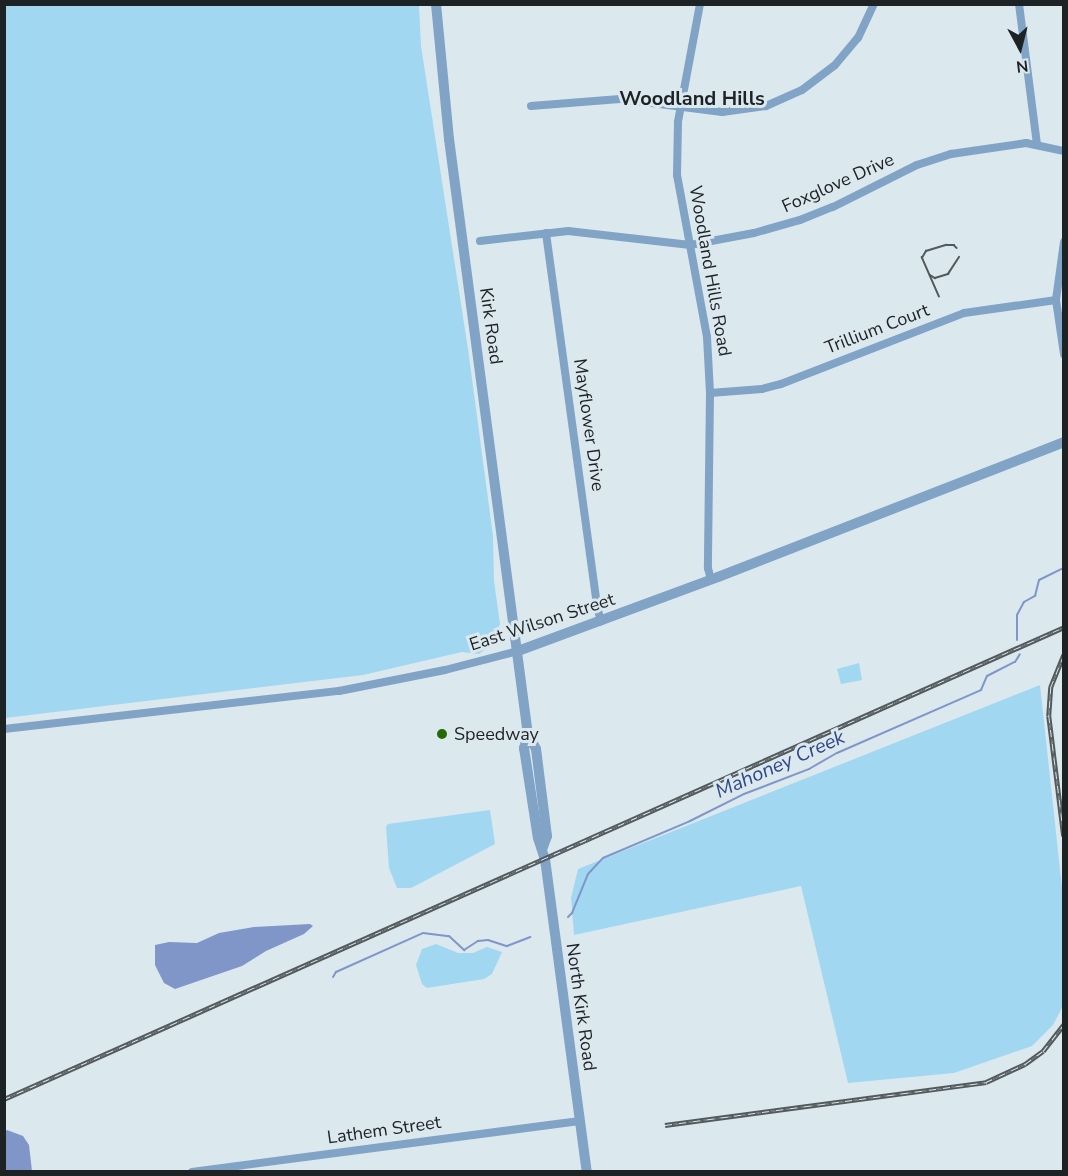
<!DOCTYPE html>
<html>
<head>
<meta charset="utf-8">
<style>
  body { margin:0 }
  #map { position:relative; width:1068px; height:1176px; overflow:hidden; background:#dbe8ee; font-family:"Nunito Sans",sans-serif }
  div>[style] { position:absolute }
  .green>* { inset:0; background:#a2d7f2 }
  .water>* { inset:0; background:#8096c9 }
  .stream>* { height:2px; margin:-1px; padding:0 1px; transform-origin:1px; border-radius:1px; background:#8096c9 }
  .minor>* { height:8px; margin:-4px; padding:0 4px; transform-origin:4px; border-radius:4px; background:#81a3c6 }
  .tertiary>* { height:10px; margin:-5px; padding:0 5px; transform-origin:5px; border-radius:5px; background:#81a3c6 }
  .tram>* { height:1.5px; margin:-0.75px; padding:0 0.75px; transform-origin:0.75px; border-radius:0.75px; background:#535a5e }
  .rail>* { height:4.5px; margin-top:-2.25px; transform-origin:0; background:repeating-linear-gradient(90deg,#dbe8ee 0 7px,#535a5e 0 14px); box-sizing:border-box; border-block:2px solid #535a5e }
  .dots>* { width:16px; height:16px; translate:-50% -50%; box-sizing:border-box; border:3px solid #dbe8ee; border-radius:50% }
  span { translate:-50% -50%; white-space:nowrap; text-align:center; line-height:1.15; -webkit-text-stroke:6px #dbe8ee; paint-order:stroke }
  .street-label { font-size:18px; color:#1d2224 }
  .poi-label { font-size:18px; color:#1d2224 }
  .left { translate:0 -50%; text-align:left }
  .neighbourhood-label { font-size:20px; color:#1d2224; font-weight:700 }
  .water-label { font-size:20px; color:#314888; font-style:italic }
  .frame { position:absolute; inset:0; border:6px solid #1d2224; pointer-events:none }
  .north { position:absolute; left:990px; top:18px; width:60px; height:60px; -webkit-text-stroke:4px #dbe8ee; paint-order:stroke; rotate:173deg; font-size:16px; font-weight:700; line-height:24px; text-align:center; color:#1d2224 }
  .north::after { content:''; display:block; margin:auto; width:21px; height:27px; background:#1d2224; clip-path:polygon(50% 0,100% 100%,50% 72%,0 100%) }
</style>
</head>
<body>
<div id="map">
  <div class="green">
    <div style="clip-path:polygon(4px 5px,419px 5px,421px 46px,468px 349px,493px 536px,494px 581px,500px 624px,494px 641px,487px 648px,479px 654px,462px 652px,363px 675px,5px 718px)"></div>
    <div style="clip-path:polygon(859px 663px,862px 680px,841px 684px,837px 669px)"></div>
    <div style="clip-path:polygon(1040px 685px,1063px 897px,1064px 1004px,1053px 1025px,1032px 1046px,954px 1073px,848px 1083px,801px 886px,574px 935px,571px 898px,578px 869px)"></div>
    <div style="clip-path:polygon(490px 810px,495px 844px,411px 888px,397px 888px,389px 868px,386px 827px,388px 824px)"></div>
    <div style="clip-path:polygon(436px 944px,458px 953px,473px 953px,487px 947px,502px 952px,492px 974px,484px 979px,427px 988px,422px 984px,416px 965px,422px 949px)"></div>
  </div>
  <div class="water">
    <div style="clip-path:polygon(310px 924px,313px 926px,304px 934px,266px 951px,242px 966px,175px 989px,164px 983px,155px 965px,155px 945px,169px 942px,197px 943px,219px 933px,254px 927px)"></div>
    <div style="clip-path:polygon(7px 1130px,23px 1136px,29px 1145px,32px 1171px,5px 1171px,5px 1132px)"></div>
  </div>
  <div class="stream">
    <div style="left:1017px;top:640px;width:25px;rotate:-90deg"></div>
    <div style="left:1017px;top:615px;width:15px;rotate:-62deg"></div>
    <div style="left:1024px;top:602px;width:13px;rotate:-29deg"></div>
    <div style="left:1035px;top:596px;width:16px;rotate:-76deg"></div>
    <div style="left:1039px;top:580px;width:28px;rotate:-26deg"></div>
    <div style="left:568px;top:917px;width:6px;rotate:-45deg"></div>
    <div style="left:572px;top:913px;width:42px;rotate:-67.7deg"></div>
    <div style="left:588px;top:874px;width:22px;rotate:-47deg"></div>
    <div style="left:603px;top:858px;width:95px;rotate:-23deg"></div>
    <div style="left:690px;top:821px;width:60px;rotate:-26.6deg"></div>
    <div style="left:744px;top:794px;width:70px;rotate:-21deg"></div>
    <div style="left:809px;top:769px;width:32px;rotate:-30deg"></div>
    <div style="left:837px;top:753px;width:157px;rotate:-23.6deg"></div>
    <div style="left:981px;top:690px;width:15px;rotate:-67deg"></div>
    <div style="left:987px;top:676px;width:31px;rotate:-27deg"></div>
    <div style="left:1015px;top:662px;width:9px;rotate:-58deg"></div>
    <div style="left:333px;top:977px;width:6px;rotate:-59deg"></div>
    <div style="left:336px;top:972px;width:95px;rotate:-24.1deg"></div>
    <div style="left:423px;top:933px;width:26px;rotate:7deg"></div>
    <div style="left:449px;top:936px;width:21px;rotate:43deg"></div>
    <div style="left:464px;top:950px;width:17px;rotate:-33deg"></div>
    <div style="left:478px;top:941px;width:10px;rotate:-6deg"></div>
    <div style="left:488px;top:940px;width:20px;rotate:18deg"></div>
    <div style="left:507px;top:946px;width:25px;rotate:-21deg"></div>
  </div>
  <div class="minor">
    <div style="left:700px;top:4px;width:120px;rotate:100.6deg"></div>
    <div style="left:678px;top:122px;width:53px;rotate:91.1deg"></div>
    <div style="left:677px;top:175px;width:165px;rotate:79.5deg"></div>
    <div style="left:707px;top:337px;width:56px;rotate:86.9deg"></div>
    <div style="left:710px;top:393px;width:175px;rotate:90.7deg"></div>
    <div style="left:708px;top:568px;width:12px;rotate:76deg"></div>
    <div style="left:1019px;top:4px;width:141px;rotate:82.7deg"></div>
    <div style="left:531px;top:106px;width:89px;rotate:-4.5deg"></div>
    <div style="left:620px;top:99px;width:103px;rotate:7.3deg"></div>
    <div style="left:722px;top:112px;width:44px;rotate:-7.8deg"></div>
    <div style="left:766px;top:106px;width:39px;rotate:-24deg"></div>
    <div style="left:802px;top:90px;width:41px;rotate:-37.1deg"></div>
    <div style="left:835px;top:65px;width:35px;rotate:-50deg"></div>
    <div style="left:858px;top:38px;width:38px;rotate:-65deg"></div>
    <div style="left:546px;top:233px;width:377px;rotate:82.2deg"></div>
    <div style="left:597px;top:607px;width:15px;rotate:74deg"></div>
    <div style="left:480px;top:241px;width:89px;rotate:-6.5deg"></div>
    <div style="left:568px;top:231px;width:123px;rotate:6.5deg"></div>
    <div style="left:690px;top:245px;width:65px;rotate:-10.6deg"></div>
    <div style="left:754px;top:233px;width:48px;rotate:-15.8deg"></div>
    <div style="left:800px;top:220px;width:35px;rotate:-22deg"></div>
    <div style="left:833px;top:207px;width:94px;rotate:-26.6deg"></div>
    <div style="left:917px;top:165px;width:36px;rotate:-18deg"></div>
    <div style="left:951px;top:154px;width:76px;rotate:-8.3deg"></div>
    <div style="left:1026px;top:143px;width:39px;rotate:12deg"></div>
    <div style="left:1064px;top:242px;width:59px;rotate:97.9deg"></div>
    <div style="left:1056px;top:300px;width:55px;rotate:81.6deg"></div>
    <div style="left:710px;top:393px;width:52px;rotate:-4.4deg"></div>
    <div style="left:762px;top:389px;width:20px;rotate:-15deg"></div>
    <div style="left:781px;top:384px;width:196px;rotate:-21.2deg"></div>
    <div style="left:964px;top:313px;width:93px;rotate:-8deg"></div>
    <div style="left:4px;top:729px;width:337px;rotate:-6.5deg"></div>
    <div style="left:339px;top:691px;width:108px;rotate:-11.2deg"></div>
    <div style="left:445px;top:670px;width:75px;rotate:-14.6deg"></div>
    <div style="left:192px;top:1172px;width:391px;rotate:-7.5deg"></div>
  </div>
  <div class="tertiary">
    <div style="left:436px;top:4px;width:136px;rotate:84.5deg"></div>
    <div style="left:449px;top:139px;width:601px;rotate:82.45deg"></div>
    <div style="left:528px;top:735px;width:14px;rotate:107deg"></div>
    <div style="left:524px;top:748px;width:91px;rotate:81.2deg"></div>
    <div style="left:538px;top:838px;width:22px;rotate:72deg"></div>
    <div style="left:545px;top:859px;width:316px;rotate:82.4deg"></div>
    <div style="left:518px;top:651px;width:213px;rotate:-20.3deg"></div>
    <div style="left:718px;top:577px;width:371px;rotate:-21.3deg"></div>
    <div style="left:528px;top:735px;width:16px;rotate:60deg"></div>
    <div style="left:536px;top:749px;width:88px;rotate:82.8deg"></div>
    <div style="left:547px;top:836px;width:12px;rotate:110deg"></div>
  </div>
  <div class="tram">
    <div style="left:930px;top:275px;width:6px;rotate:31deg"></div>
    <div style="left:935px;top:278px;width:14px;rotate:-17deg"></div>
    <div style="left:948px;top:274px;width:20px;rotate:-57deg"></div>
    <div style="left:939px;top:297px;width:43px;rotate:-113.6deg"></div>
    <div style="left:922px;top:258px;width:8px;rotate:-60deg"></div>
    <div style="left:926px;top:251px;width:21px;rotate:-17deg"></div>
    <div style="left:946px;top:245px;width:8px"></div>
    <div style="left:954px;top:245px;width:4px;rotate:45deg"></div>
  </div>
  <div class="rail">
    <div style="left:1064px;top:655px;width:35px;rotate:112deg"></div>
    <div style="left:1051px;top:687px;width:29px;rotate:94deg"></div>
    <div style="left:1049px;top:716px;width:121px;rotate:82.9deg"></div>
    <div style="left:4px;top:1099px;width:1160px;rotate:-24deg"></div>
    <div style="left:665px;top:1125px;width:324px;rotate:-7.6deg"></div>
    <div style="left:986px;top:1082px;width:43px;rotate:-24.8deg"></div>
    <div style="left:1025px;top:1064px;width:22px;rotate:-36deg"></div>
    <div style="left:1043px;top:1051px;width:34px;rotate:-52deg"></div>
  </div>
  <div class="dots">
    <div style="left:442px;top:734px;background:#246b05"></div>
  </div>
  <div class="street-label">
    <span style="left:838px;top:183px;rotate:-24deg">Foxglove Drive</span>
    <span style="left:710px;top:271px;rotate:80deg">Woodland Hills Road</span>
    <span style="left:491px;top:326px;rotate:82deg">Kirk Road</span>
    <span style="left:877px;top:329px;rotate:-21deg">Trillium Court</span>
    <span style="left:589px;top:425px;rotate:82deg">Mayflower Drive</span>
    <span style="left:542px;top:622px;rotate:-18deg">East Wilson Street</span>
    <span style="left:581px;top:1007px;rotate:82deg">North Kirk Road</span>
    <span style="left:384px;top:1130px;rotate:-8deg">Lathem Street</span>
  </div>
  <div class="poi-label">
    <span class="left" style="left:454px;top:734px">Speedway</span>
  </div>
  <div class="neighbourhood-label">
    <span style="left:692px;top:98px">Woodland Hills</span>
  </div>
  <div class="water-label">
    <span style="left:780px;top:764px;rotate:-24deg">Mahoney Creek</span>
  </div>
  <div class="frame"></div>
  <div class="north">N</div>
</div>
</body>
</html>
